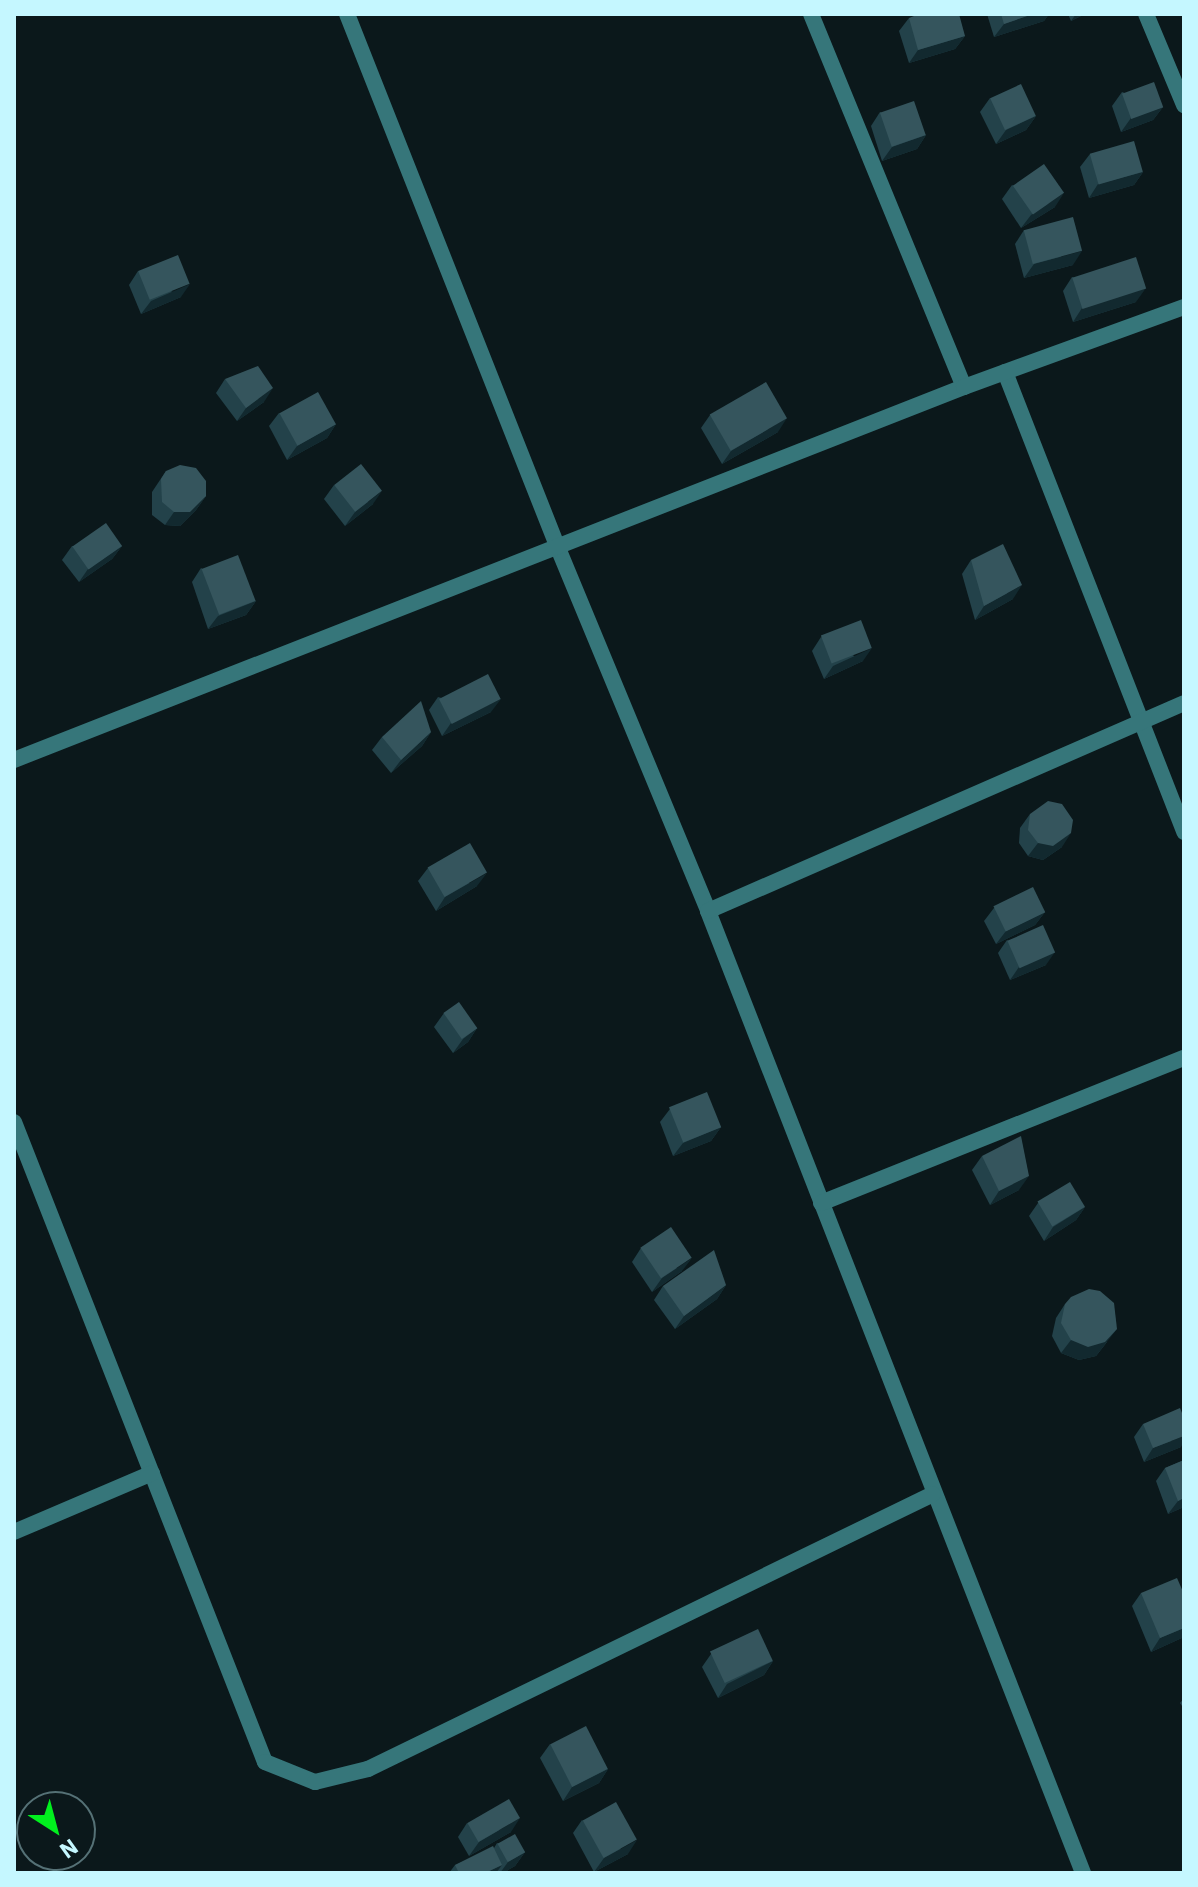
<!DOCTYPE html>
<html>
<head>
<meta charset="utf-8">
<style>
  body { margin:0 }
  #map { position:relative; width:1198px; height:1887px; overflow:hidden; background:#0b181b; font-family:"IBM Plex Sans",sans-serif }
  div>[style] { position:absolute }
  .street>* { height:16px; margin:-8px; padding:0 8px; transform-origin:8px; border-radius:8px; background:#36767a }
  .wall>* { inset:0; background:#23424a }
  .shaded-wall>* { inset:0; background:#12292f }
  .building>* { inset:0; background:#35555d; transform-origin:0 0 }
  span { translate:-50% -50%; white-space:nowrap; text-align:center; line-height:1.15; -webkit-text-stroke:6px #0b181b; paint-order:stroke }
  .frame { position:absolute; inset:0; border:16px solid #c5f7ff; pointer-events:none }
  .north { position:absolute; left:16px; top:1791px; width:80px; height:80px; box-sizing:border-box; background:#0b181b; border:2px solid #557176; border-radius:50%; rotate:144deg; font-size:22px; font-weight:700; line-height:32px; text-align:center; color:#c5f7ff }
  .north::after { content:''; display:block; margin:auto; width:28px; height:36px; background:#01ef1e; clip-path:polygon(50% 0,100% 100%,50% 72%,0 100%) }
</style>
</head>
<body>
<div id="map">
  <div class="street">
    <div style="left:347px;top:14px;width:574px;rotate:68.44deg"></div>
    <div style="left:558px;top:548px;width:393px;rotate:67.5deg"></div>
    <div style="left:708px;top:911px;width:1033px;rotate:68.7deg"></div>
    <div style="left:811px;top:14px;width:403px;rotate:67.7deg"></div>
    <div style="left:1146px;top:14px;width:99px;rotate:67.3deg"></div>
    <div style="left:1005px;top:372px;width:494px;rotate:68.7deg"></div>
    <div style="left:14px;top:760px;width:1021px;rotate:-21.44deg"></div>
    <div style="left:964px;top:387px;width:234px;rotate:-20deg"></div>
    <div style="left:708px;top:911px;width:519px;rotate:-23.6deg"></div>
    <div style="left:14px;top:1122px;width:687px;rotate:68.59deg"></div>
    <div style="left:265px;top:1762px;width:54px;rotate:21.8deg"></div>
    <div style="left:315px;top:1782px;width:55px;rotate:-13.8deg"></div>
    <div style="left:368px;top:1769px;width:628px;rotate:-25.95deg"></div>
    <div style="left:821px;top:1203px;width:391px;rotate:-21.8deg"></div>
    <div style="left:14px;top:1532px;width:150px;rotate:-23.1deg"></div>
  </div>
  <div class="wall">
    <div style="clip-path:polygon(987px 14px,1049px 14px,1044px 21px,994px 37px)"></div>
    <div style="clip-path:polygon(1068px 14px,1085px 14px,1071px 21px)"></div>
    <div style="clip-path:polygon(909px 18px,965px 36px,955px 49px,909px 63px,899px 31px)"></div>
    <div style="clip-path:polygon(1122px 92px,1163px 107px,1153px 120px,1121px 132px,1112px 106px)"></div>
    <div style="clip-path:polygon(990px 98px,1036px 116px,1026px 130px,996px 144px,980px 112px)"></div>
    <div style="clip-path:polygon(880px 112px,926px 135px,917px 149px,882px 161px,871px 126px)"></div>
    <div style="clip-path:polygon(1090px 154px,1143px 172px,1134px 185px,1089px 198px,1080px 167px)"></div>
    <div style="clip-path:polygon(1012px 185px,1055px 207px,1021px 228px,1002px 199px)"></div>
    <div style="clip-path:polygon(1024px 230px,1073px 265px,1024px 278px,1015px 244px)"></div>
    <div style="clip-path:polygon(138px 271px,181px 297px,141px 314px,129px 285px)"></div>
    <div style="clip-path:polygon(1072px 277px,1136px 302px,1073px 322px,1063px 291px)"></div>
    <div style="clip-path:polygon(225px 379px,264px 402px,237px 421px,216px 393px)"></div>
    <div style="clip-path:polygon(279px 413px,336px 424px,327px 438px,287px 460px,269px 426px)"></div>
    <div style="clip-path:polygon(710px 415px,778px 432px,722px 464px,701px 428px)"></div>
    <div style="clip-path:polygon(166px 471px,206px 496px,196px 510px,180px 526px,165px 525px,152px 515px,152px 492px)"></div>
    <div style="clip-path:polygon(334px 485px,373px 504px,345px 526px,324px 499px)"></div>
    <div style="clip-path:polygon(72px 546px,122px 546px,112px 559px,79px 582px,62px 560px)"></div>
    <div style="clip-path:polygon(971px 560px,1013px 599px,975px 620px,962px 574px)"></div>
    <div style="clip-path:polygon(201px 568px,256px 601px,246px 615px,208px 629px,192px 582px)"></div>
    <div style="clip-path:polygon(821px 637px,863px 661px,824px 679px,812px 651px)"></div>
    <div style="clip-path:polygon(438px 697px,491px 712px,442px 736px,429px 710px)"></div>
    <div style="clip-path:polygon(431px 732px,422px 746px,391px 773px,372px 750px,382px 737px)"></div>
    <div style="clip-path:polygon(1030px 814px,1062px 847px,1043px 860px,1028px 856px,1019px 843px,1020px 828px)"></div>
    <div style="clip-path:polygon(428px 868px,477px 886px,436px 911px,418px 881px)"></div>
    <div style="clip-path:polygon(994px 908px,1045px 912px,1035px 925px,996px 944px,984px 921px)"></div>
    <div style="clip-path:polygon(1007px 940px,1046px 965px,1010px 980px,998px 953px)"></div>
    <div style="clip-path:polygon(444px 1013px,477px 1028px,468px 1042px,453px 1053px,434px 1027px)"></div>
    <div style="clip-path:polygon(670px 1109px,721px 1127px,711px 1141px,673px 1156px,660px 1122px)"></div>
    <div style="clip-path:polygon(982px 1156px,1019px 1190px,990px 1205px,972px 1170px)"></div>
    <div style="clip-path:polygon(1038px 1203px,1085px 1207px,1076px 1220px,1044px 1241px,1029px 1216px)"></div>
    <div style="clip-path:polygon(641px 1248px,682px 1271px,652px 1292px,632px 1262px)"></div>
    <div style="clip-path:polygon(726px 1285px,717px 1299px,675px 1329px,654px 1300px,663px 1286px)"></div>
    <div style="clip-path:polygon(1065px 1304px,1107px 1342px,1096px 1356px,1079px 1360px,1061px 1353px,1052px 1336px,1056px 1318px)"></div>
    <div style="clip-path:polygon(1143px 1424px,1181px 1447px,1144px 1462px,1134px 1437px)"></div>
    <div style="clip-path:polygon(1184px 1460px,1184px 1507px,1168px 1514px,1156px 1481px,1165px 1468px)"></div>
    <div style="clip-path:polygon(1141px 1593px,1184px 1594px,1184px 1637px,1151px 1652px,1132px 1606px)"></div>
    <div style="clip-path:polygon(711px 1654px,773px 1661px,764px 1675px,718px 1698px,702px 1667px)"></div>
    <div style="clip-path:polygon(1184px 1698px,1184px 1709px,1180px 1703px)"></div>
    <div style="clip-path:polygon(550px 1744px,608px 1769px,599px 1783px,563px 1801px,540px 1758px)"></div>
    <div style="clip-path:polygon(582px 1820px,628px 1854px,594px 1872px,573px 1833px)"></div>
    <div style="clip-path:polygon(467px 1823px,511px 1832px,469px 1856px,458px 1837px)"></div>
    <div style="clip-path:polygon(497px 1843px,525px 1852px,515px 1866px,503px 1873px,449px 1873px,455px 1865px,494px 1848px)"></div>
  </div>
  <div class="shaded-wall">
    <div style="clip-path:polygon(1033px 14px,1049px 14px,1044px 21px,994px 37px,1004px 24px)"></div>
    <div style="clip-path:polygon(1076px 14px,1085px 14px,1071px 21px)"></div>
    <div style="clip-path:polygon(965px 36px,955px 49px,909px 63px,918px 50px)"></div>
    <div style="clip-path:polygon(1163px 107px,1153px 120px,1121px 132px,1131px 118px)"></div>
    <div style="clip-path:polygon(1036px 116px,1026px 130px,996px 144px,1006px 130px)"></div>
    <div style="clip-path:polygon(926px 135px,917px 149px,882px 161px,892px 147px)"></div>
    <div style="clip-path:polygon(1143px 172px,1134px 185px,1089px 198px,1098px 184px)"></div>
    <div style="clip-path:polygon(1064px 193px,1055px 207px,1021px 228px,1031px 215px)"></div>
    <div style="clip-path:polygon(1082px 251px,1073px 265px,1024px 278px,1034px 264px)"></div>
    <div style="clip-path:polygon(190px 284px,181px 297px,141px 314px,151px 301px)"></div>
    <div style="clip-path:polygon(1146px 288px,1136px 302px,1073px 322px,1082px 308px)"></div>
    <div style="clip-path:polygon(273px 388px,264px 402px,237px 421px,246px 408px)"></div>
    <div style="clip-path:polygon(787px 418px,778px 432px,722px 464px,731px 451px)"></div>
    <div style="clip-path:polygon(336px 424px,327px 438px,287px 460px,297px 446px)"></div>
    <div style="clip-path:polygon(382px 491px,373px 504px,345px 526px,355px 512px)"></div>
    <div style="clip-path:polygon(206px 496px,196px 510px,180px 526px,165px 525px,174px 512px)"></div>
    <div style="clip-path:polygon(122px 546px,112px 559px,79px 582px,88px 569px)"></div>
    <div style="clip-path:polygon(1022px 585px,1013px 599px,975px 620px,984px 606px)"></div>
    <div style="clip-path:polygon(256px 601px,246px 615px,208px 629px,218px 616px)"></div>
    <div style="clip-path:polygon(872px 648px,863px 661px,824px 679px,833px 666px)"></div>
    <div style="clip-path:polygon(501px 699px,491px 712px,442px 736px,451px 723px)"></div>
    <div style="clip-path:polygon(431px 732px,422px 746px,391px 773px,401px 760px)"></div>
    <div style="clip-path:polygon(1071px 833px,1062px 847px,1043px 860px,1028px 856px,1038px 843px)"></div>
    <div style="clip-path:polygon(487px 873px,477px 886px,436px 911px,445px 897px)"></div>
    <div style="clip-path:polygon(1045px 912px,1035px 925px,996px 944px,1006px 931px)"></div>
    <div style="clip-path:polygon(1055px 952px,1046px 965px,1010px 980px,1019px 967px)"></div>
    <div style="clip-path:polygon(477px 1028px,468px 1042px,453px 1053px,463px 1039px)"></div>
    <div style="clip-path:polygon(721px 1127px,711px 1141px,673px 1156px,683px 1143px)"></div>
    <div style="clip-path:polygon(1029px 1176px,1019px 1190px,990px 1205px,999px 1191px)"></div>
    <div style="clip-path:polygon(1085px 1207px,1076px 1220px,1044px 1241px,1053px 1227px)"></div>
    <div style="clip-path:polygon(692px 1258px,682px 1271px,652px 1292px,662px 1278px)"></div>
    <div style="clip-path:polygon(726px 1285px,717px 1299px,675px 1329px,684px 1316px)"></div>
    <div style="clip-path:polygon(1117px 1329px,1096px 1356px,1079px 1360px,1061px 1353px,1071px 1340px)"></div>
    <div style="clip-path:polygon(1184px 1436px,1184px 1442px,1181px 1447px,1144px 1462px,1153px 1448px)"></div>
    <div style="clip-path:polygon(1184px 1498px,1184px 1507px,1168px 1514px,1178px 1501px)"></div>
    <div style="clip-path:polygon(1184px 1628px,1184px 1637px,1151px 1652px,1160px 1638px)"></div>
    <div style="clip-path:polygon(773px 1661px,764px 1675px,718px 1698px,727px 1684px)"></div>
    <div style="clip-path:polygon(608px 1769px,599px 1783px,563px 1801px,572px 1787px)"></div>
    <div style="clip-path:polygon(520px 1818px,511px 1832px,469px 1856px,479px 1842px)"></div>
    <div style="clip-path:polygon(637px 1840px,628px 1854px,594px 1872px,604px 1858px)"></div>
    <div style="clip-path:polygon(525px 1852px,515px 1866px,503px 1873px,500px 1873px,508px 1862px)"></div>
    <div style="clip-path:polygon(502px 1865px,496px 1873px,485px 1873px)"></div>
  </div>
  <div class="building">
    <div style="clip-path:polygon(919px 14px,959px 14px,965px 36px,918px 50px,909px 18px)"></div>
    <div style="clip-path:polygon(1001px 14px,1033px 14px,1004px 24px)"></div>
    <div style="left:1154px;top:82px;width:27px;height:34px;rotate:70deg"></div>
    <div style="left:1021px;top:84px;width:35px;height:34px;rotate:65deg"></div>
    <div style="left:914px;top:101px;width:36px;height:36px;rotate:71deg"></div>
    <div style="left:1134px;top:141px;width:32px;height:46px;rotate:74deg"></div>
    <div style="left:1044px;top:164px;width:35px;height:38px;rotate:55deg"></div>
    <div style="left:1073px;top:217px;width:35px;height:51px;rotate:75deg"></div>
    <div style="left:178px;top:255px;width:31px;height:43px;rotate:68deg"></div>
    <div style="left:1136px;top:257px;width:33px;height:67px;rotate:72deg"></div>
    <div style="clip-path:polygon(258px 366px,273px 388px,246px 408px,225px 379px)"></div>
    <div style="left:766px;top:382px;width:42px;height:65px;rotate:60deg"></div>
    <div style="left:318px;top:392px;width:37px;height:44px;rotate:61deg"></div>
    <div style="left:361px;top:464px;width:34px;height:34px;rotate:52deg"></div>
    <div style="clip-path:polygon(180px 465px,196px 468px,206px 481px,206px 496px,190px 512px,174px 512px,162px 502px,161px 479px,166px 471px)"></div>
    <div style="left:106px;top:523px;width:28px;height:41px;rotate:55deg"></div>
    <div style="clip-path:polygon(1003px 544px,1022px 585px,984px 606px,971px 560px)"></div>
    <div style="left:238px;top:555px;width:49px;height:39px;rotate:69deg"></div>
    <div style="left:861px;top:620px;width:30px;height:43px;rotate:69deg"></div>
    <div style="left:488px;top:674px;width:28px;height:55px;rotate:63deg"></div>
    <div style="clip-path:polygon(421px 701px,431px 732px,401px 760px,382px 737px)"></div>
    <div style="clip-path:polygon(1048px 801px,1062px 804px,1073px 820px,1071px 833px,1053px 846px,1038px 843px,1028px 830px,1030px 814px)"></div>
    <div style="left:470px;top:843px;width:34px;height:49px;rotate:60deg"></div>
    <div style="left:1033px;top:887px;width:28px;height:44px;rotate:64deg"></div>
    <div style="left:1043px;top:925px;width:30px;height:39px;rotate:66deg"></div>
    <div style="left:459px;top:1002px;width:32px;height:19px;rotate:55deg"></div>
    <div style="left:707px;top:1092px;width:38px;height:41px;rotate:68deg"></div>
    <div style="clip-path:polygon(1021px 1136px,1029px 1176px,999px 1191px,982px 1156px)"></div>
    <div style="left:1070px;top:1182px;width:29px;height:38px;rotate:59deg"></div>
    <div style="left:671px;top:1227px;width:37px;height:37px;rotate:56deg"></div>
    <div style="clip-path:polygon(714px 1250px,726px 1285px,684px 1316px,663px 1286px)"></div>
    <div style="clip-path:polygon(1089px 1289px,1100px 1291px,1114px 1303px,1117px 1329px,1105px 1342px,1088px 1347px,1071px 1340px,1061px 1323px,1065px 1304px,1071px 1297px)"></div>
    <div style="clip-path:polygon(1180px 1408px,1184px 1418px,1184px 1436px,1153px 1448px,1143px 1424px)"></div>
    <div style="clip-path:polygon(1184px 1460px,1184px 1498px,1178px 1501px,1165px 1468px)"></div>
    <div style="clip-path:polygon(1177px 1578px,1184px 1594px,1184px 1628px,1160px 1638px,1141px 1593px)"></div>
    <div style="left:758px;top:1629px;width:35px;height:53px;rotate:65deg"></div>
    <div style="left:586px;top:1726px;width:48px;height:40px;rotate:63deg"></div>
    <div style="left:509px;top:1799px;width:22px;height:48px;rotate:60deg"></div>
    <div style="left:616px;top:1802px;width:43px;height:38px;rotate:61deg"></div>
    <div style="left:515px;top:1834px;width:21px;height:20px;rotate:61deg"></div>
    <div style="clip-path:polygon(493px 1846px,502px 1865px,485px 1873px,459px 1873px,455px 1865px)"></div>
  </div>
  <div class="frame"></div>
  <div class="north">N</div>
</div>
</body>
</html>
